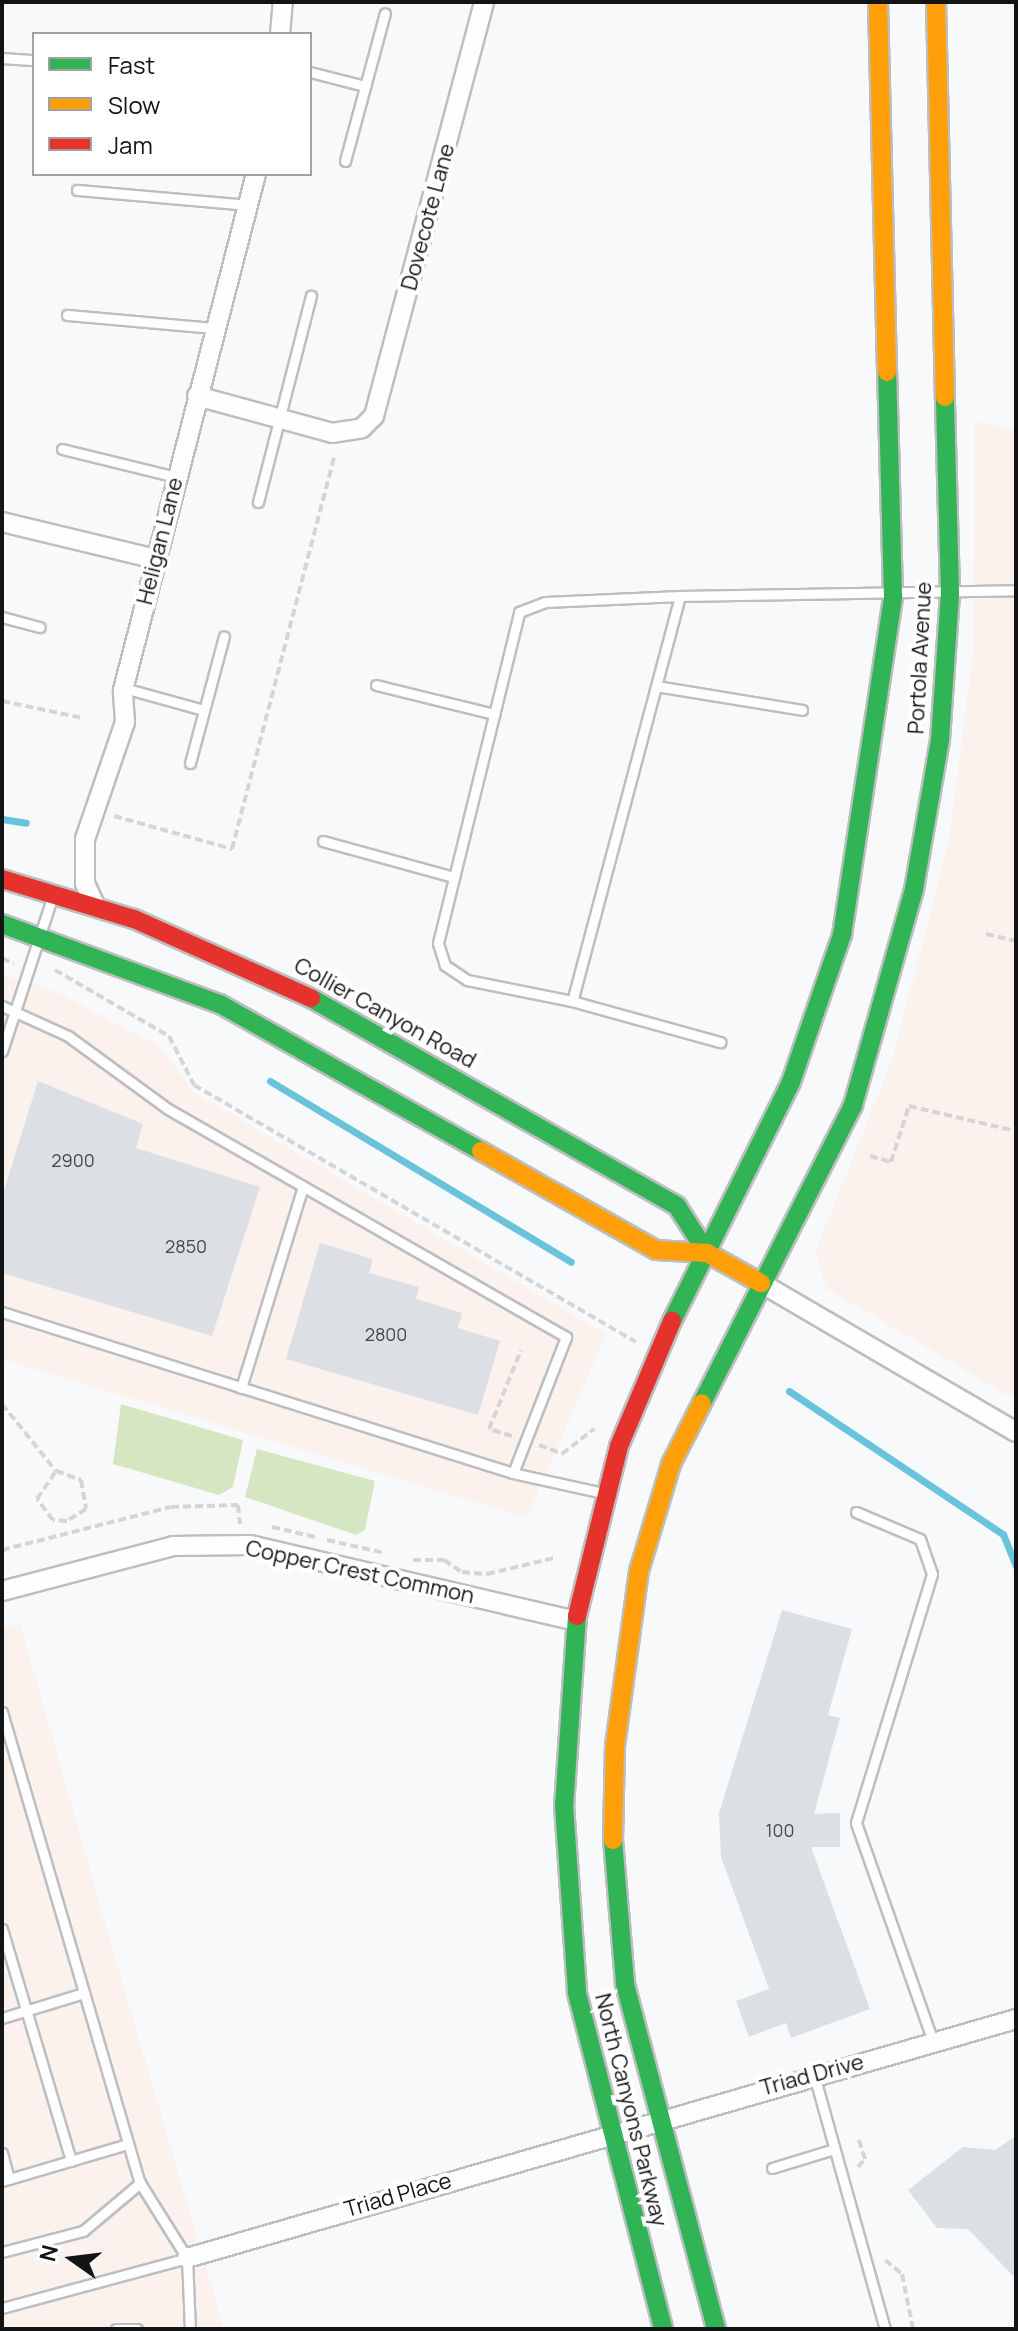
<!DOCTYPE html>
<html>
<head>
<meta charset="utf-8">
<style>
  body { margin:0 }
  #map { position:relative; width:1018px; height:2331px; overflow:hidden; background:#f8f9fb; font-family:Manrope,sans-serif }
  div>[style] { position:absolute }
  .commercial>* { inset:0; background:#fbf1ed }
  .green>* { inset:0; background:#d6e6c0 }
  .stream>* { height:7px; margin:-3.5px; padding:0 3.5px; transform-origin:3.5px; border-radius:3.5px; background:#69c4db }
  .building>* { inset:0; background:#dce0e5 }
  .path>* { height:4px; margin-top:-2px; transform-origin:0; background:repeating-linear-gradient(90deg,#d5d5d6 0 8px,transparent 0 12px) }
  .roads { filter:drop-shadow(2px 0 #bdbebf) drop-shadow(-2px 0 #bdbebf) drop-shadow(0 2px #bdbebf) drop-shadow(0 -2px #bdbebf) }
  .lane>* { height:9px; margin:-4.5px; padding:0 4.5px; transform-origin:4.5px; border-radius:4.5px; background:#fefefe }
  .street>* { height:18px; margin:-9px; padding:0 9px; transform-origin:9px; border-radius:9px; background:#fefefe }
  .fast>* { height:18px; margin:-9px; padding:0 9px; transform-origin:9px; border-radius:9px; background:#30b455 }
  .slow>* { height:18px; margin:-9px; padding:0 9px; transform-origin:9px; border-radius:9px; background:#ff9f0a }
  .jam>* { height:18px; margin:-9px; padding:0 9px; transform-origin:9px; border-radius:9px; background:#e5322d }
  span { translate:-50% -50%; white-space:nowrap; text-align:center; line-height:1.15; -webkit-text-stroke:8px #fff; paint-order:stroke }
  .number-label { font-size:18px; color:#47494b }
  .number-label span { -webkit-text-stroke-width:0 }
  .street-label { font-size:22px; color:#131415 }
  .frame { position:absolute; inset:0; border:4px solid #131415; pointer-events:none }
  .legend { position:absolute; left:32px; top:32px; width:280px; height:144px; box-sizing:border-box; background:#fff; border:2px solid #a1a1a1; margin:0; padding:10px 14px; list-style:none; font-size:24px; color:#131415 }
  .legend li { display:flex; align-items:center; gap:16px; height:40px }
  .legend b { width:40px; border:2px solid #a1a1a1 }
  .north { position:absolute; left:32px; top:2219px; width:80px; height:80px; -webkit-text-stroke:6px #fff; paint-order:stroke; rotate:284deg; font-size:22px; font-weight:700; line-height:32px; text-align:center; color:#131415 }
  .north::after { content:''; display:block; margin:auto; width:28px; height:36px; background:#131415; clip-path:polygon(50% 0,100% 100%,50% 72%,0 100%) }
</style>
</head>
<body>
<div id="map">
  <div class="commercial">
    <div style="clip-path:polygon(975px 422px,1016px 429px,1016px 1400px,826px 1288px,816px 1250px,894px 1055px,950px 834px,973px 653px)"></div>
    <div style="clip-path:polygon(2px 974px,57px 992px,159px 1046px,195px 1093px,606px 1334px,527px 1518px,2px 1359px)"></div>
    <div style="clip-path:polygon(20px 1623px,107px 1930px,224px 2329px,2px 2329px,2px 1628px)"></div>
  </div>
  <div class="green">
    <div style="clip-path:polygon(121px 1404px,243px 1440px,233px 1487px,219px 1495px,113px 1464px)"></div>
    <div style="clip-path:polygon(257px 1449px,375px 1481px,365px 1530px,356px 1535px,245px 1497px)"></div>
  </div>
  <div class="stream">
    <div style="left:2px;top:819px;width:24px;rotate:9deg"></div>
    <div style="left:270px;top:1081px;width:351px;rotate:31deg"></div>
    <div style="left:789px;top:1391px;width:257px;rotate:33.8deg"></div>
    <div style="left:1003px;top:1534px;width:35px;rotate:68deg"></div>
  </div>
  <div class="building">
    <div style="clip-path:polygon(38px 1081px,143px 1124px,136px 1148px,260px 1187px,212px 1336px,2px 1273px,2px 1197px)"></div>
    <div style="clip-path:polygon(320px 1243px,373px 1259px,369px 1273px,419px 1287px,416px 1299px,462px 1313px,458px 1328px,500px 1341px,478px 1415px,286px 1359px)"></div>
    <div style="clip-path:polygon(782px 1610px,852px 1629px,828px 1715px,840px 1718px,814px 1814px,840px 1813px,840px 1847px,811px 1847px,870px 2009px,791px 2038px,786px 2023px,749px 2037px,736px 2001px,769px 1989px,721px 1857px,719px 1813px)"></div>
    <div style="clip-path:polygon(1016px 2136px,1016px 2279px,968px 2229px,937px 2228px,908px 2190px,963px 2147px,995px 2150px)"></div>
  </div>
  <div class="path">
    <div style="left:2px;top:701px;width:83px;rotate:11.9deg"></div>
    <div style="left:114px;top:816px;width:123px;rotate:15.6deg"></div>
    <div style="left:232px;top:849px;width:408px;rotate:-75.4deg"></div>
    <div style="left:986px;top:934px;width:31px;rotate:13deg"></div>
    <div style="left:2px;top:958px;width:13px;rotate:27deg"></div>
    <div style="left:55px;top:970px;width:132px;rotate:30.1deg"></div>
    <div style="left:169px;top:1036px;width:55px;rotate:63deg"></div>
    <div style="left:194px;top:1085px;width:511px;rotate:30.18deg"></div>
    <div style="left:870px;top:1156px;width:22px;rotate:16deg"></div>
    <div style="left:891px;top:1162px;width:59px;rotate:-72.2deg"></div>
    <div style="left:909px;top:1106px;width:110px;rotate:13.2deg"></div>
    <div style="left:2px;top:1404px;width:86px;rotate:51.1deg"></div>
    <div style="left:56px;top:1471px;width:27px;rotate:20deg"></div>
    <div style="left:81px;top:1480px;width:29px;rotate:80deg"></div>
    <div style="left:86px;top:1509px;width:22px;rotate:148deg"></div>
    <div style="left:67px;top:1521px;width:14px;rotate:-176deg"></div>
    <div style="left:53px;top:1520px;width:26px;rotate:-127deg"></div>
    <div style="left:37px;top:1499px;width:34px;rotate:-56deg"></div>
    <div style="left:512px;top:1436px;width:24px;rotate:-163deg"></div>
    <div style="left:489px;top:1429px;width:85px;rotate:-67.9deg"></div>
    <div style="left:539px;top:1445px;width:25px;rotate:21deg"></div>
    <div style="left:562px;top:1454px;width:41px;rotate:-38deg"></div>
    <div style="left:272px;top:1527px;width:44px;rotate:13.1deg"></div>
    <div style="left:327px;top:1540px;width:59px;rotate:12.6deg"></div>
    <div style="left:2px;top:1550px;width:174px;rotate:-14.3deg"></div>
    <div style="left:171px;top:1507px;width:67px;rotate:-1.7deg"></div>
    <div style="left:238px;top:1505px;width:19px;rotate:84deg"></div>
    <div style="left:413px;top:1560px;width:31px"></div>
    <div style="left:444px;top:1560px;width:22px;rotate:34deg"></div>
    <div style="left:462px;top:1572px;width:25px;rotate:5deg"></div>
    <div style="left:487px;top:1574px;width:69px;rotate:-13.4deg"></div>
    <div style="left:858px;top:2167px;width:11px;rotate:-49deg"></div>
    <div style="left:865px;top:2159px;width:20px;rotate:-108deg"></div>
    <div style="left:885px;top:2260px;width:22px;rotate:39deg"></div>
    <div style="left:902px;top:2274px;width:56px;rotate:78.7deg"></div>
  </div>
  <div class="roads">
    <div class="lane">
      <div style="left:2px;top:58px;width:32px;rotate:4deg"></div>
      <div style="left:310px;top:72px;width:57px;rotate:14.3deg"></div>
      <div style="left:345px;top:161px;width:153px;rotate:-74.9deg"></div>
      <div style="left:77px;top:190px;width:171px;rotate:5deg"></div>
      <div style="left:67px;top:315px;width:148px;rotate:5.1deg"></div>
      <div style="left:62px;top:449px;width:117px;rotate:13.8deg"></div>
      <div style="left:258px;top:502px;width:213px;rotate:-75.6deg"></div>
      <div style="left:680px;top:596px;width:419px;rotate:104.9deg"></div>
      <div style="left:572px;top:1001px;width:107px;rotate:-168.7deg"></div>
      <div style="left:467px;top:980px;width:27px;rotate:-146deg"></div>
      <div style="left:445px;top:965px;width:23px;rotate:-108deg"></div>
      <div style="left:438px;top:943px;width:341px;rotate:-76.2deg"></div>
      <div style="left:519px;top:612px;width:28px;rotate:-21deg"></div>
      <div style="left:545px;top:602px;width:135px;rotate:-2.5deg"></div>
      <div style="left:680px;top:596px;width:336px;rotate:-1deg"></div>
      <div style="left:2px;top:617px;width:39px;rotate:15deg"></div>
      <div style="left:376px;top:685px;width:122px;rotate:13.8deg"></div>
      <div style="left:656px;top:686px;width:148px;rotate:9.3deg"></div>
      <div style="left:124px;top:688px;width:83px;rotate:15.4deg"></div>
      <div style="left:190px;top:763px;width:131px;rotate:-75deg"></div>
      <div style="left:323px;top:841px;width:136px;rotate:15.4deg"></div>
      <div style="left:572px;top:1001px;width:154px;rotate:15.5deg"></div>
      <div style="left:2px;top:1006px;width:72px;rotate:24.4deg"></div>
      <div style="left:68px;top:1036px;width:124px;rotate:36.1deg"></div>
      <div style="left:168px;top:1109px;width:459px;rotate:29.8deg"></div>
      <div style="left:566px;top:1337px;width:146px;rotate:111.3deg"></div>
      <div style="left:2px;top:1051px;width:161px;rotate:-71.9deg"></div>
      <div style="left:2px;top:1312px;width:536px;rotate:17.49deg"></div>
      <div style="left:513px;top:1473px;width:92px;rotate:12.5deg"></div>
      <div style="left:241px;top:1388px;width:211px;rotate:-72.9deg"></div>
      <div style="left:856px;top:1512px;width:69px;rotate:22.9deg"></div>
      <div style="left:920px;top:1539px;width:37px;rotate:71deg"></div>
      <div style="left:932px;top:1574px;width:260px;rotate:107deg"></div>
      <div style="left:856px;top:1823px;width:232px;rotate:70.6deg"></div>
      <div style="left:2px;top:1712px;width:491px;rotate:73.7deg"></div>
      <div style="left:140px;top:2183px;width:89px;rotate:57.9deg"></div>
      <div style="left:187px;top:2258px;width:71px;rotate:87.6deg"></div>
      <div style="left:2px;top:1929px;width:242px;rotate:73.4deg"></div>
      <div style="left:2px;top:2018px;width:86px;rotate:-17deg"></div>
      <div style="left:814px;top:2075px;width:264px;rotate:74.4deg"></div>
      <div style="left:2px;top:2153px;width:27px;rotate:75deg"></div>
      <div style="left:772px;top:2168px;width:65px;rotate:-17deg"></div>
      <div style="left:2px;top:2181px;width:131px;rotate:-16.4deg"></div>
      <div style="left:2px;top:2252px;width:84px;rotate:-14.5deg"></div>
      <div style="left:83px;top:2231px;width:75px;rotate:-40.1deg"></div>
      <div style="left:2px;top:2308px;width:192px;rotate:-15.1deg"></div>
      <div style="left:116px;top:2329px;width:21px"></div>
    </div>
    <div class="street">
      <div style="left:280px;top:34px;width:32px;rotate:-85deg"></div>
      <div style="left:197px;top:396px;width:140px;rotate:15.3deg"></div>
      <div style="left:332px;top:433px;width:30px;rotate:-9deg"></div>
      <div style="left:362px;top:428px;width:17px;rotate:-45deg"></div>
      <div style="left:374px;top:416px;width:428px;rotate:-75.1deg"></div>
      <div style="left:2px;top:522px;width:158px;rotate:13.5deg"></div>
      <div style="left:95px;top:905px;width:23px;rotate:-115deg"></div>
      <div style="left:85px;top:884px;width:45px;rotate:-90deg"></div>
      <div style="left:85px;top:839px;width:124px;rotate:-71.1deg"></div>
      <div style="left:125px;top:722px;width:32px;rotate:-94deg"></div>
      <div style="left:123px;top:690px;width:533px;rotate:-75.55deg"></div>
      <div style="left:761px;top:1283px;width:295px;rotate:30.3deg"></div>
      <div style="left:2px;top:1591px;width:177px;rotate:-14.7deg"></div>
      <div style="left:173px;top:1546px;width:77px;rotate:-0.7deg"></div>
      <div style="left:250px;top:1545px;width:335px;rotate:13.1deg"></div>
      <div style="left:187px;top:2258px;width:863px;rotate:-16.08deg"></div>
    </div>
    <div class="fast">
      <div style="left:2px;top:924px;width:232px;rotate:20.2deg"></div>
      <div style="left:220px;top:1004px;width:300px;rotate:29.4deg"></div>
      <div style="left:311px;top:998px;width:421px;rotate:29.6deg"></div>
      <div style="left:677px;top:1206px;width:56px;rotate:57.4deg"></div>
      <div style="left:672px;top:1321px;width:267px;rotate:-63.5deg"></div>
      <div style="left:791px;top:1082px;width:156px;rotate:-70.9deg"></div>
      <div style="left:842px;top:935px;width:343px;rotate:-81.4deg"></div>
      <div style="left:893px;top:596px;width:224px;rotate:-91.5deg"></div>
      <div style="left:702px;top:1403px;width:334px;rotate:-63.1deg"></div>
      <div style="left:853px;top:1105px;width:224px;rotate:-74.2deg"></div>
      <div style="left:914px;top:889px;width:151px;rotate:-80.1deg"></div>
      <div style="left:940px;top:740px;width:147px;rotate:-86.1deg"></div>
      <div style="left:950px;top:593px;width:196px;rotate:-91.5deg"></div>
      <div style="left:577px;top:1616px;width:189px;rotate:93.9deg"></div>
      <div style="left:564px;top:1805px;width:188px;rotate:86deg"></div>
      <div style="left:577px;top:1993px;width:347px;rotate:75.6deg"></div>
      <div style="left:613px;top:1840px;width:144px;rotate:85.2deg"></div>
      <div style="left:625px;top:1984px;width:357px;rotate:75.2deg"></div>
    </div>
    <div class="slow">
      <div style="left:878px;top:2px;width:370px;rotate:88.6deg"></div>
      <div style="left:936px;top:2px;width:395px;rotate:88.7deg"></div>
      <div style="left:481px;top:1151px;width:201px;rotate:29.5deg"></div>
      <div style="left:656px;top:1250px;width:51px;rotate:3.4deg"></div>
      <div style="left:707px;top:1253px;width:62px;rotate:29.1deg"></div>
      <div style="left:613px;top:1840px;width:94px;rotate:-88.8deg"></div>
      <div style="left:615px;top:1746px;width:177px;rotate:-82.2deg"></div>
      <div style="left:639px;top:1571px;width:112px;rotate:-73.3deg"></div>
      <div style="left:671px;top:1464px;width:68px;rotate:-63.1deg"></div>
    </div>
    <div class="jam">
      <div style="left:2px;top:879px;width:138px;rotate:16.9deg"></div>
      <div style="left:134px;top:919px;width:194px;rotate:24.1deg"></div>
      <div style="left:577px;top:1616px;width:175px;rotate:-76.1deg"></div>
      <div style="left:619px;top:1446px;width:136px;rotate:-67deg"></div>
    </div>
  </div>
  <div class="number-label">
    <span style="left:73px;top:1160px">2900</span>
    <span style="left:186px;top:1246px">2850</span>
    <span style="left:386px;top:1334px">2800</span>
    <span style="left:780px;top:1830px">100</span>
  </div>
  <div class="street-label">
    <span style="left:428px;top:217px;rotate:-75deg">Dovecote Lane</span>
    <span style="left:160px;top:541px;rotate:-76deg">Heligan Lane</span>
    <span style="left:920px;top:658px;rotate:-87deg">Portola Avenue</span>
    <span style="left:385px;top:1013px;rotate:29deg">Collier Canyon Road</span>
    <span style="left:360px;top:1572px;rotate:12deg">Copper Crest Common</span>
    <span style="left:812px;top:2075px;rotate:-15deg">Triad Drive</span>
    <span style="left:631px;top:2110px;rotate:76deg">North Canyons Parkway</span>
    <span style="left:398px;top:2195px;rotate:-16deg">Triad Place</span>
  </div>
  <div class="frame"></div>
  <ul class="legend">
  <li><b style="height:10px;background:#30b455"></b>Fast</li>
  <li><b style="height:10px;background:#ff9f0a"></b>Slow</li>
  <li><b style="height:10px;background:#e5322d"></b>Jam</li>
  </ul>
  <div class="north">N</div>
</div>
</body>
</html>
